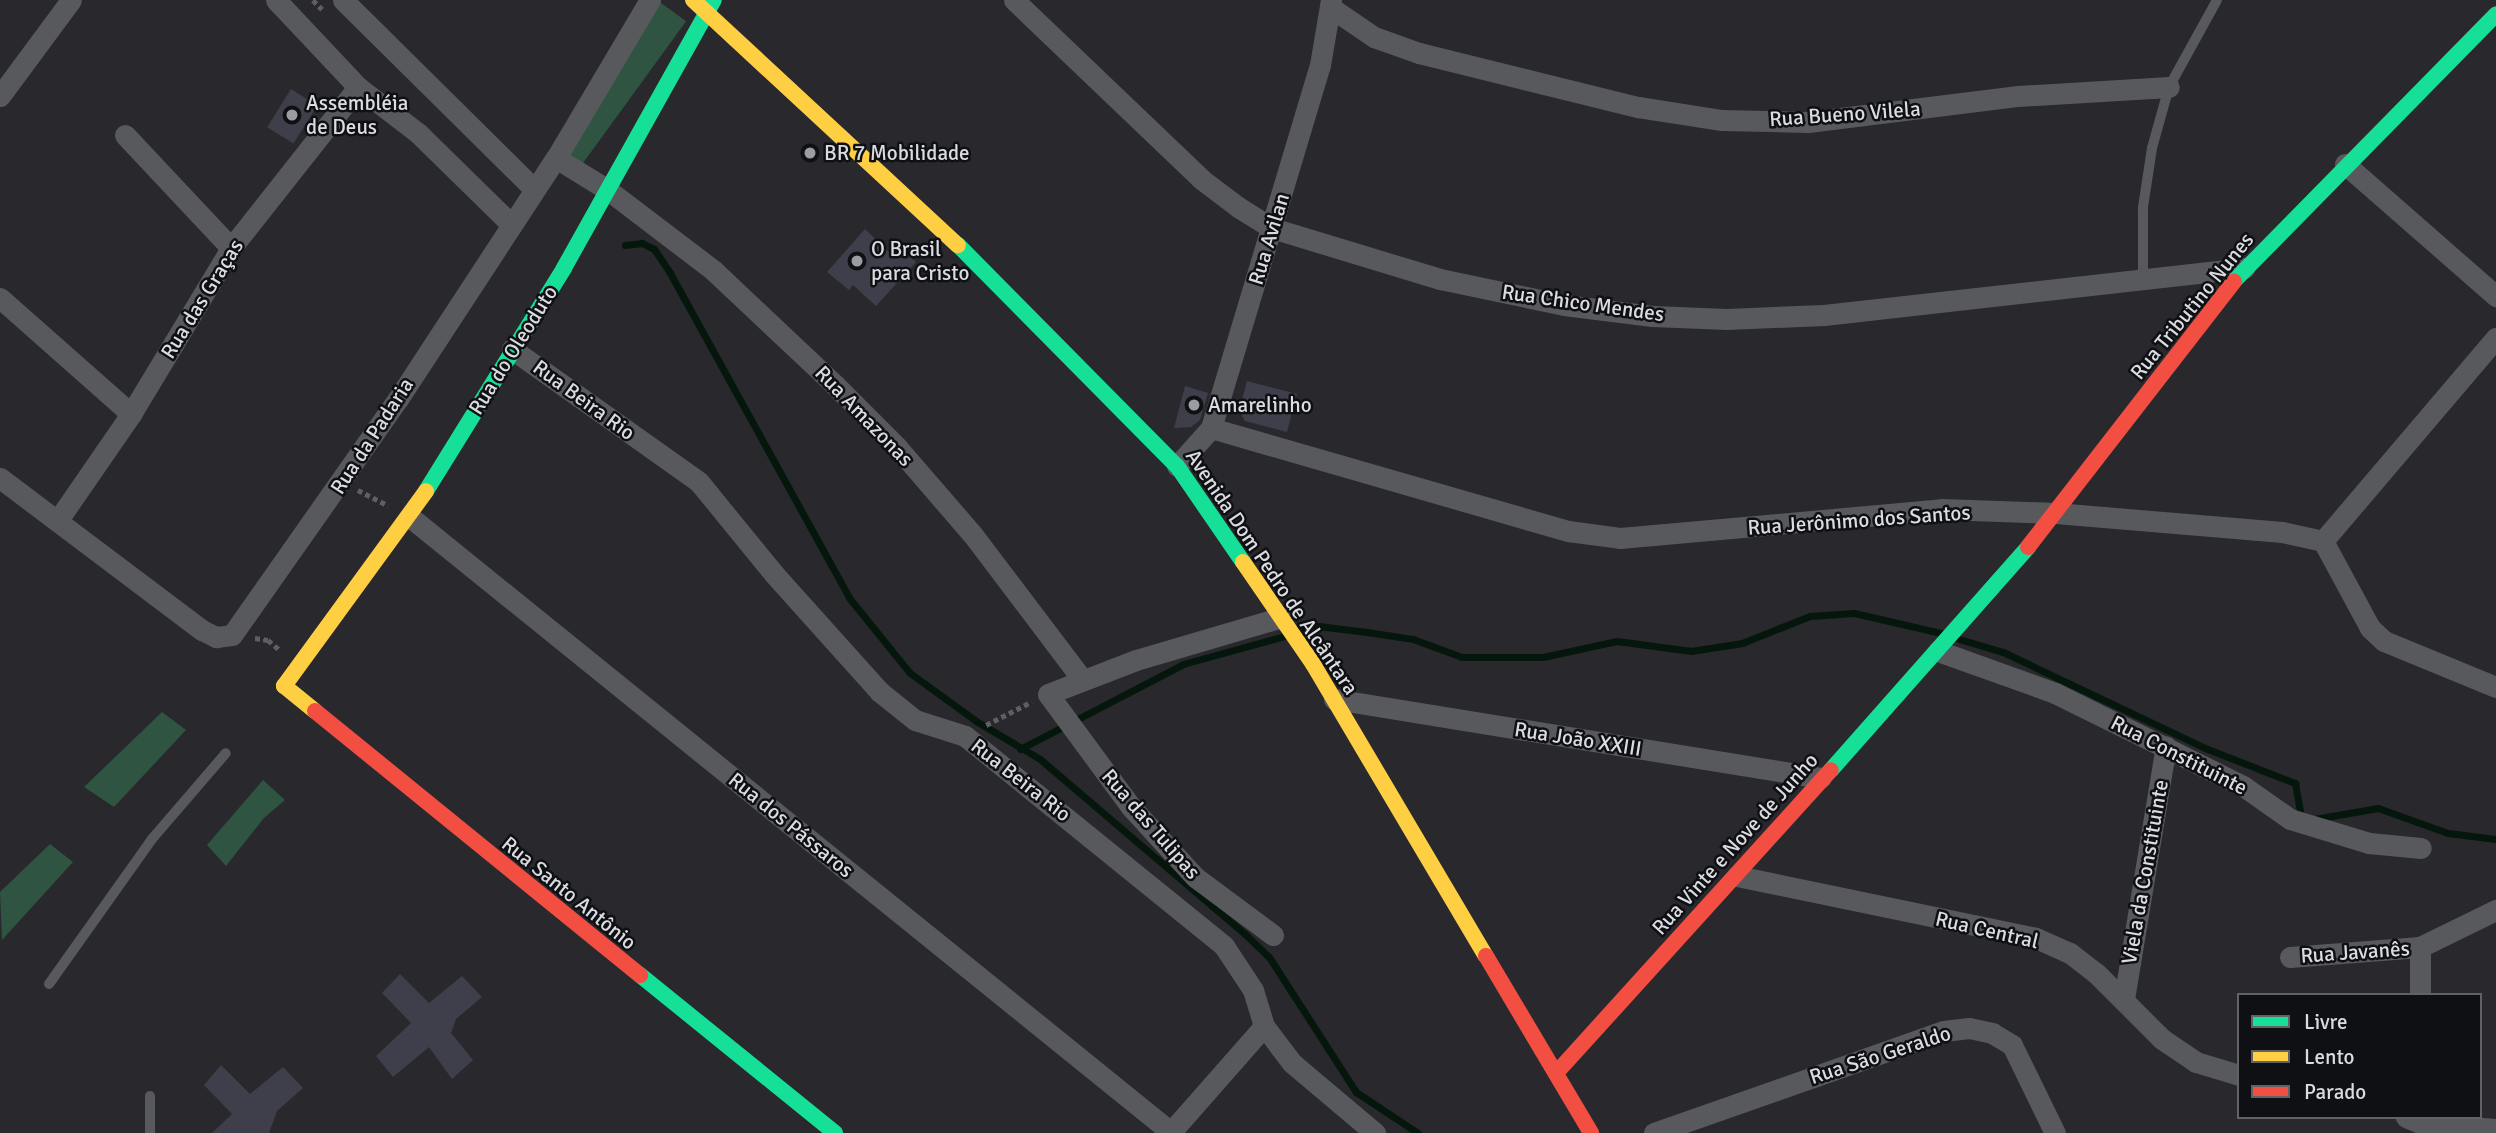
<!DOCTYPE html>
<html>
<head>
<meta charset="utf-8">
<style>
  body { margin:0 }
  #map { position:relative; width:2496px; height:1133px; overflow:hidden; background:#28282d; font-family:Signika,sans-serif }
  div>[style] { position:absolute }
  .green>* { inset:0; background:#2f5441; transform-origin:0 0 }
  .stream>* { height:7px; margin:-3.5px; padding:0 3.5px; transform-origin:3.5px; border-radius:3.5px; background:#05170d }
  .building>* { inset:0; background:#3f3f4c; transform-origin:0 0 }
  .path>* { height:4.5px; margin-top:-2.25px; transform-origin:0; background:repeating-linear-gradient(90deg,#5f5f63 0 5px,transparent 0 8.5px) }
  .lane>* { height:10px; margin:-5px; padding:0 5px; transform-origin:5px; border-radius:5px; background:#58595d }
  .street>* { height:21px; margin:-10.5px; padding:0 10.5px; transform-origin:10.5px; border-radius:10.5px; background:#58595d }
  .fast>* { height:16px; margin:-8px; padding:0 8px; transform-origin:8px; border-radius:8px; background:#16e098 }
  .slow>* { height:16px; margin:-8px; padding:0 8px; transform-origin:8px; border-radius:8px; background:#ffcf43 }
  .jam>* { height:16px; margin:-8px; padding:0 8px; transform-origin:8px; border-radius:8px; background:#f24e42 }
  .dots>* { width:19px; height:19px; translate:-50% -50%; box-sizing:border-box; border:4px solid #0f1013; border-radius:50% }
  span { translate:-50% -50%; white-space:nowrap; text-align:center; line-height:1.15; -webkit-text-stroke:5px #0f1013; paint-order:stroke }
  .poi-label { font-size:21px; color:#dbdce1 }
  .left { translate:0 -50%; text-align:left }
  .street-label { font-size:21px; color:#dbdce1 }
  .legend { position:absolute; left:2237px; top:993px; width:245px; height:126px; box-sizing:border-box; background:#0f1013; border:2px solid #616265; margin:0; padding:9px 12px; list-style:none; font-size:21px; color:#dbdce1 }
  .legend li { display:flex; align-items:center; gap:14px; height:35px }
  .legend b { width:35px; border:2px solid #616265 }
</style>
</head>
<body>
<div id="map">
  <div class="green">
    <div style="left:657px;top:0;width:36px;height:176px;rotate:36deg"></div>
    <div style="clip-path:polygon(162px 712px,186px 730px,114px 807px,84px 787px)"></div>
    <div style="clip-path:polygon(263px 780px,285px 800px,264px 818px,226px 866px,207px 845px)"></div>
    <div style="clip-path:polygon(50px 844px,73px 862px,2px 940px,0 892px)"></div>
  </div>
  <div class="stream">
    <div style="left:625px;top:245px;width:17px;rotate:-7deg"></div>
    <div style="left:642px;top:243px;width:13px;rotate:27deg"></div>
    <div style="left:654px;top:249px;width:29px;rotate:56deg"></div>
    <div style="left:670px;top:273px;width:372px;rotate:61.1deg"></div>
    <div style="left:850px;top:599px;width:95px;rotate:51deg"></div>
    <div style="left:910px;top:673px;width:82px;rotate:36deg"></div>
    <div style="left:976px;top:721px;width:74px;rotate:30.7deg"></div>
    <div style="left:1040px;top:759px;width:270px;rotate:40.5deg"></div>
    <div style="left:1245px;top:934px;width:33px;rotate:44deg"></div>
    <div style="left:1269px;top:957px;width:161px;rotate:57.2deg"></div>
    <div style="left:1356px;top:1092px;width:74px;rotate:33.5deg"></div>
    <div style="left:1300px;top:631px;width:19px;rotate:-16deg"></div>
    <div style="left:1318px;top:626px;width:49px;rotate:7deg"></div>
    <div style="left:1367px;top:632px;width:47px;rotate:8.7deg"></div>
    <div style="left:1413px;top:639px;width:52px;rotate:20.2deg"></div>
    <div style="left:1462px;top:657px;width:81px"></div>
    <div style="left:1543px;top:657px;width:76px;rotate:-12.2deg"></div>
    <div style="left:1617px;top:641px;width:75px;rotate:7.7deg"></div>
    <div style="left:1691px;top:651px;width:52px;rotate:-8.9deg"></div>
    <div style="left:1742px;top:643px;width:73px;rotate:-21.7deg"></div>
    <div style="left:1810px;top:616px;width:44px;rotate:-3.9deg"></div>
    <div style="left:1854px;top:613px;width:93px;rotate:13deg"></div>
    <div style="left:1959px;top:639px;width:46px;rotate:16.5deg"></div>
    <div style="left:2003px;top:652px;width:224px;rotate:25.4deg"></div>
    <div style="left:2205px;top:748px;width:97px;rotate:21.3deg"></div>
    <div style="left:2295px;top:783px;width:35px;rotate:80deg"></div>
    <div style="left:1020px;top:749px;width:184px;rotate:-27.5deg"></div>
    <div style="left:1183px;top:664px;width:106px;rotate:-15.4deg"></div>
    <div style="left:2314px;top:819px;width:65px;rotate:-9.8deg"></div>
    <div style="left:2378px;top:808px;width:74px;rotate:19.7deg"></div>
    <div style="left:2448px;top:833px;width:48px;rotate:7.1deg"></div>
  </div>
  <div class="building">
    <div style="left:291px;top:89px;width:31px;height:45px;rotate:32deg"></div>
    <div style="clip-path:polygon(865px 229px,891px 254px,898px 246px,916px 262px,876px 306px,853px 285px,849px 290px,827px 272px)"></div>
    <div style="clip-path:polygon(1247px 381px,1297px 394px,1287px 432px,1245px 421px,1239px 411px)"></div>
    <div style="clip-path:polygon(1185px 386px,1208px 393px,1200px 420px,1191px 427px,1174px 428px)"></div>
    <div style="clip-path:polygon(400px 974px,429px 1003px,462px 976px,482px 997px,456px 1019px,451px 1033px,473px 1060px,452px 1079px,429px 1047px,393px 1077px,376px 1056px,411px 1023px,382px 993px)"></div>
    <div style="clip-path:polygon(221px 1065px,250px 1094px,283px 1067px,303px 1088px,277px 1111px,269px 1133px,212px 1133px,232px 1114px,204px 1085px)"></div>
  </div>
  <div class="path">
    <div style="left:313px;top:0;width:13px;rotate:45deg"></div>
    <div style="left:358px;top:490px;width:34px;rotate:27deg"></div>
    <div style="left:255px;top:638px;width:13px;rotate:9deg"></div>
    <div style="left:268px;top:640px;width:17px;rotate:40deg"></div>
    <div style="left:986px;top:725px;width:51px;rotate:-27.1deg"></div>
  </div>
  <div class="lane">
    <div style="left:2143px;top:279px;width:72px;rotate:-90deg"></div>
    <div style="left:2143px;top:207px;width:60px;rotate:-81.3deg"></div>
    <div style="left:2152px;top:148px;width:63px;rotate:-74.4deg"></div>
    <div style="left:2169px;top:87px;width:99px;rotate:-61.1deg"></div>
    <div style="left:49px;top:984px;width:178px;rotate:-54.6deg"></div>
    <div style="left:152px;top:839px;width:113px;rotate:-49.3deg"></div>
    <div style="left:150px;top:1096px;width:37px;rotate:90deg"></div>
  </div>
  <div class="street">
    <div style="left:276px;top:0;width:120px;rotate:46.7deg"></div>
    <div style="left:358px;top:87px;width:76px;rotate:37.5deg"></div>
    <div style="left:418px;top:133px;width:129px;rotate:44.4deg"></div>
    <div style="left:343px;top:0;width:269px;rotate:44.7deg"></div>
    <div style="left:1014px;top:0;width:259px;rotate:43.7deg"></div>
    <div style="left:1201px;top:179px;width:46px;rotate:37.1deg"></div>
    <div style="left:1238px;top:207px;width:40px;rotate:32deg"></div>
    <div style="left:1272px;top:228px;width:176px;rotate:16.9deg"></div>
    <div style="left:1440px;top:279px;width:127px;rotate:11.8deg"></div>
    <div style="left:1564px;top:305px;width:89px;rotate:7.1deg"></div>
    <div style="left:1652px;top:316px;width:75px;rotate:2.3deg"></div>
    <div style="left:1727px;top:319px;width:97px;rotate:-2.4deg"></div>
    <div style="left:1824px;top:315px;width:423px;rotate:-6.4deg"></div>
    <div style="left:1330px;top:7px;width:53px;rotate:34.3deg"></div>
    <div style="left:1374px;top:37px;width:48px;rotate:19.6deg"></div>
    <div style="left:1419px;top:53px;width:226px;rotate:13.9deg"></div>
    <div style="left:1638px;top:107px;width:85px;rotate:8.8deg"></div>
    <div style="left:1722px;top:120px;width:86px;rotate:1.3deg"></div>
    <div style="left:1808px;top:122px;width:212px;rotate:-7.1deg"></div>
    <div style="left:2018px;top:96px;width:151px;rotate:-3.4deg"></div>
    <div style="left:0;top:96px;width:119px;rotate:-53.5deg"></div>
    <div style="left:125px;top:135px;width:155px;rotate:46.8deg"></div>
    <div style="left:556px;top:158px;width:61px;rotate:31.6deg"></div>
    <div style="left:608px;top:190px;width:132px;rotate:37.3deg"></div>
    <div style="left:713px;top:270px;width:168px;rotate:43.3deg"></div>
    <div style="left:835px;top:385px;width:88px;rotate:45deg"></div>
    <div style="left:897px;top:447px;width:116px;rotate:49.2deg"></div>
    <div style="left:973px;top:535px;width:181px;rotate:52.9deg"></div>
    <div style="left:2345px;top:164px;width:201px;rotate:41.2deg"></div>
    <div style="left:0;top:298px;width:175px;rotate:41.5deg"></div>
    <div style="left:512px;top:349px;width:229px;rotate:35.4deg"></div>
    <div style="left:699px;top:482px;width:119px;rotate:50.8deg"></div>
    <div style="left:774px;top:574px;width:159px;rotate:48.1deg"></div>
    <div style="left:880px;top:692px;width:45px;rotate:38.7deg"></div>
    <div style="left:915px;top:720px;width:52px;rotate:17.7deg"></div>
    <div style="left:965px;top:736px;width:333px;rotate:39deg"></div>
    <div style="left:1224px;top:946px;width:53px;rotate:56.6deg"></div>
    <div style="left:1253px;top:990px;width:38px;rotate:73deg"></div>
    <div style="left:1264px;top:1026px;width:46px;rotate:52.9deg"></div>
    <div style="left:1292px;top:1063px;width:109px;rotate:40.1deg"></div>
    <div style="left:1211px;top:428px;width:372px;rotate:16.1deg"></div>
    <div style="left:1568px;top:531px;width:52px;rotate:7.7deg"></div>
    <div style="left:1620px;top:538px;width:323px;rotate:-5.1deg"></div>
    <div style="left:1942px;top:509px;width:114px;rotate:2deg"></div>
    <div style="left:2056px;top:513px;width:227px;rotate:4.8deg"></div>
    <div style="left:2282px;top:532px;width:42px;rotate:12.4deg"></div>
    <div style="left:2323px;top:541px;width:99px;rotate:61.6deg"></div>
    <div style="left:2370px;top:628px;width:19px;rotate:43deg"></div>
    <div style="left:2384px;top:641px;width:121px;rotate:22.3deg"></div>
    <div style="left:1177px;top:466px;width:51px;rotate:-48.2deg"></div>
    <div style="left:1211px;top:428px;width:379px;rotate:-73.3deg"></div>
    <div style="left:1320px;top:65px;width:66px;rotate:-80.4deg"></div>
    <div style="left:0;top:478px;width:253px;rotate:37deg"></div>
    <div style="left:202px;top:630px;width:16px;rotate:27deg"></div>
    <div style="left:216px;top:637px;width:16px;rotate:-7deg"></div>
    <div style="left:232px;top:635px;width:289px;rotate:-54.9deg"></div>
    <div style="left:398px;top:399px;width:288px;rotate:-56.8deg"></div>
    <div style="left:556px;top:158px;width:184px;rotate:-59.3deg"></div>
    <div style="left:410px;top:517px;width:980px;rotate:38.95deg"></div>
    <div style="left:58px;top:520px;width:129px;rotate:-55.4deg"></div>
    <div style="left:131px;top:414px;width:194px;rotate:-58.9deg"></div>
    <div style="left:231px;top:248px;width:205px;rotate:-51.7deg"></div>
    <div style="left:2323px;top:541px;width:267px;rotate:-49.6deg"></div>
    <div style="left:1938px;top:651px;width:124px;rotate:19.7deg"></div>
    <div style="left:2055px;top:693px;width:210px;rotate:26.3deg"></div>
    <div style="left:2243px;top:786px;width:57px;rotate:35.1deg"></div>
    <div style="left:2290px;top:819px;width:83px;rotate:16.9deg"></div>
    <div style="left:2369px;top:843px;width:52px;rotate:5.5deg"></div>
    <div style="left:1334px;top:699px;width:493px;rotate:9.2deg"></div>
    <div style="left:1737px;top:876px;width:305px;rotate:11.7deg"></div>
    <div style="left:2036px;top:938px;width:37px;rotate:24deg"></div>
    <div style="left:2070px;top:953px;width:33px;rotate:38deg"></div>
    <div style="left:2096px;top:973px;width:93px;rotate:45deg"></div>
    <div style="left:2162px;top:1039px;width:41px;rotate:34.1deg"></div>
    <div style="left:2196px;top:1062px;width:45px;rotate:16.8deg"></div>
    <div style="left:1273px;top:935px;width:97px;rotate:-143.4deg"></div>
    <div style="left:1195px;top:877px;width:95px;rotate:-132.4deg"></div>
    <div style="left:1131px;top:807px;width:140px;rotate:-126.3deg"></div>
    <div style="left:1048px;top:694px;width:94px;rotate:-21.1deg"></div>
    <div style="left:1136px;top:660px;width:152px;rotate:-16.4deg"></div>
    <div style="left:2290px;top:957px;width:130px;rotate:-4.4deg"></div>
    <div style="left:2420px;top:995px;width:48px;rotate:-90deg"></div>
    <div style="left:2420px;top:947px;width:85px;rotate:-26deg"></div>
    <div style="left:2124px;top:999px;width:256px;rotate:-80.6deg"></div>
    <div style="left:2406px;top:1117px;width:15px;rotate:23deg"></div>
    <div style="left:2420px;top:1123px;width:76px;rotate:4.5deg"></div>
    <div style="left:1171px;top:1132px;width:141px;rotate:-48.7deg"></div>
    <div style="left:1654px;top:1133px;width:307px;rotate:-19.4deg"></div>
    <div style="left:1944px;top:1031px;width:25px;rotate:-7deg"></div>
    <div style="left:1969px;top:1028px;width:24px;rotate:12deg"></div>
    <div style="left:1992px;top:1033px;width:23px;rotate:31deg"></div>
    <div style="left:2012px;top:1045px;width:98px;rotate:64deg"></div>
  </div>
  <div class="fast">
    <div style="left:958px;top:245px;width:311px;rotate:45.3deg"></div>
    <div style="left:1177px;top:466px;width:116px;rotate:55.5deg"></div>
    <div style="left:2234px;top:281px;width:374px;rotate:-45.5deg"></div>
    <div style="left:426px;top:491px;width:262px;rotate:-58.2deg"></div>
    <div style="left:564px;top:268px;width:307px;rotate:-60.8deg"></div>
    <div style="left:1831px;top:770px;width:298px;rotate:-48.5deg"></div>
    <div style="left:640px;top:975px;width:251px;rotate:39deg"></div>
  </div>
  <div class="slow">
    <div style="left:693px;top:0;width:361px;rotate:42.8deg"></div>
    <div style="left:1243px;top:562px;width:124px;rotate:55.5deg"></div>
    <div style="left:1313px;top:664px;width:339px;rotate:59.4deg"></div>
    <div style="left:315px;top:711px;width:40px;rotate:-141deg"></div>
    <div style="left:284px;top:686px;width:241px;rotate:-53.9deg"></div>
  </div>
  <div class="jam">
    <div style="left:2028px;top:547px;width:336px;rotate:-52.2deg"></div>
    <div style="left:315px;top:711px;width:419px;rotate:39.1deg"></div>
    <div style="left:1486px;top:956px;width:206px;rotate:59.3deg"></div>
    <div style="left:1558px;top:1071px;width:406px;rotate:-47.8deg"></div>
  </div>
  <div class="dots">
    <div style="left:292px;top:115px;background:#9c9da2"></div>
    <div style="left:810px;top:153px;background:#9c9da2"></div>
    <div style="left:857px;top:261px;background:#9c9da2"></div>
    <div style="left:1194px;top:405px;background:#9c9da2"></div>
  </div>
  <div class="poi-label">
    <span class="left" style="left:306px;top:115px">Assembléia<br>de Deus</span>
    <span class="left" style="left:824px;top:153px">BR 7 Mobilidade</span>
    <span class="left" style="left:871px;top:261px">O Brasil<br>para Cristo</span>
    <span class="left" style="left:1208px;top:405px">Amarelinho</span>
  </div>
  <div class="street-label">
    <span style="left:1845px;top:114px;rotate:-4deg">Rua Bueno Vilela</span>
    <span style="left:1269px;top:239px;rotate:-73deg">Rua Avilan</span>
    <span style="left:202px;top:299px;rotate:-58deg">Rua das Graças</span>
    <span style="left:1583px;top:303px;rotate:8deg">Rua Chico Mendes</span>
    <span style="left:2192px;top:306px;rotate:-51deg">Rua Tributino Nunes</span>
    <span style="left:513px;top:350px;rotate:-58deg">Rua do Oleoduto</span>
    <span style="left:584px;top:400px;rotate:36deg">Rua Beira Rio</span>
    <span style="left:864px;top:416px;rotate:46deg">Rua Amazonas</span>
    <span style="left:372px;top:436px;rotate:-57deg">Rua da Padaria</span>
    <span style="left:1859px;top:520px;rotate:-4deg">Rua Jerônimo dos Santos</span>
    <span style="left:1272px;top:572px;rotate:56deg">Avenida Dom Pedro de Alcântara</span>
    <span style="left:1578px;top:739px;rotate:9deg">Rua João XXIII</span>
    <span style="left:2179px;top:755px;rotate:27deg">Rua Constituinte</span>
    <span style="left:1021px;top:780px;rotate:38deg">Rua Beira Rio</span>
    <span style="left:1151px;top:824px;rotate:49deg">Rua das Tulipas</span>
    <span style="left:791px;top:825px;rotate:39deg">Rua dos Pássaros</span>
    <span style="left:1735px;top:844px;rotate:-48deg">Rua Vinte e Nove de Junho</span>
    <span style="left:2145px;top:872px;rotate:-80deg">Viela da Constituinte</span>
    <span style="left:569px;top:893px;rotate:39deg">Rua Santo Antônio</span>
    <span style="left:1987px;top:930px;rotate:13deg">Rua Central</span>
    <span style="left:2355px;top:952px;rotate:-4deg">Rua Javanês</span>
    <span style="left:1880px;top:1055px;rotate:-18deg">Rua São Geraldo</span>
  </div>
  <ul class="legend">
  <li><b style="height:9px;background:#16e098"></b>Livre</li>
  <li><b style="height:9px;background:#ffcf43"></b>Lento</li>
  <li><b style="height:9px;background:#f24e42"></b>Parado</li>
  </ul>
</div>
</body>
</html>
